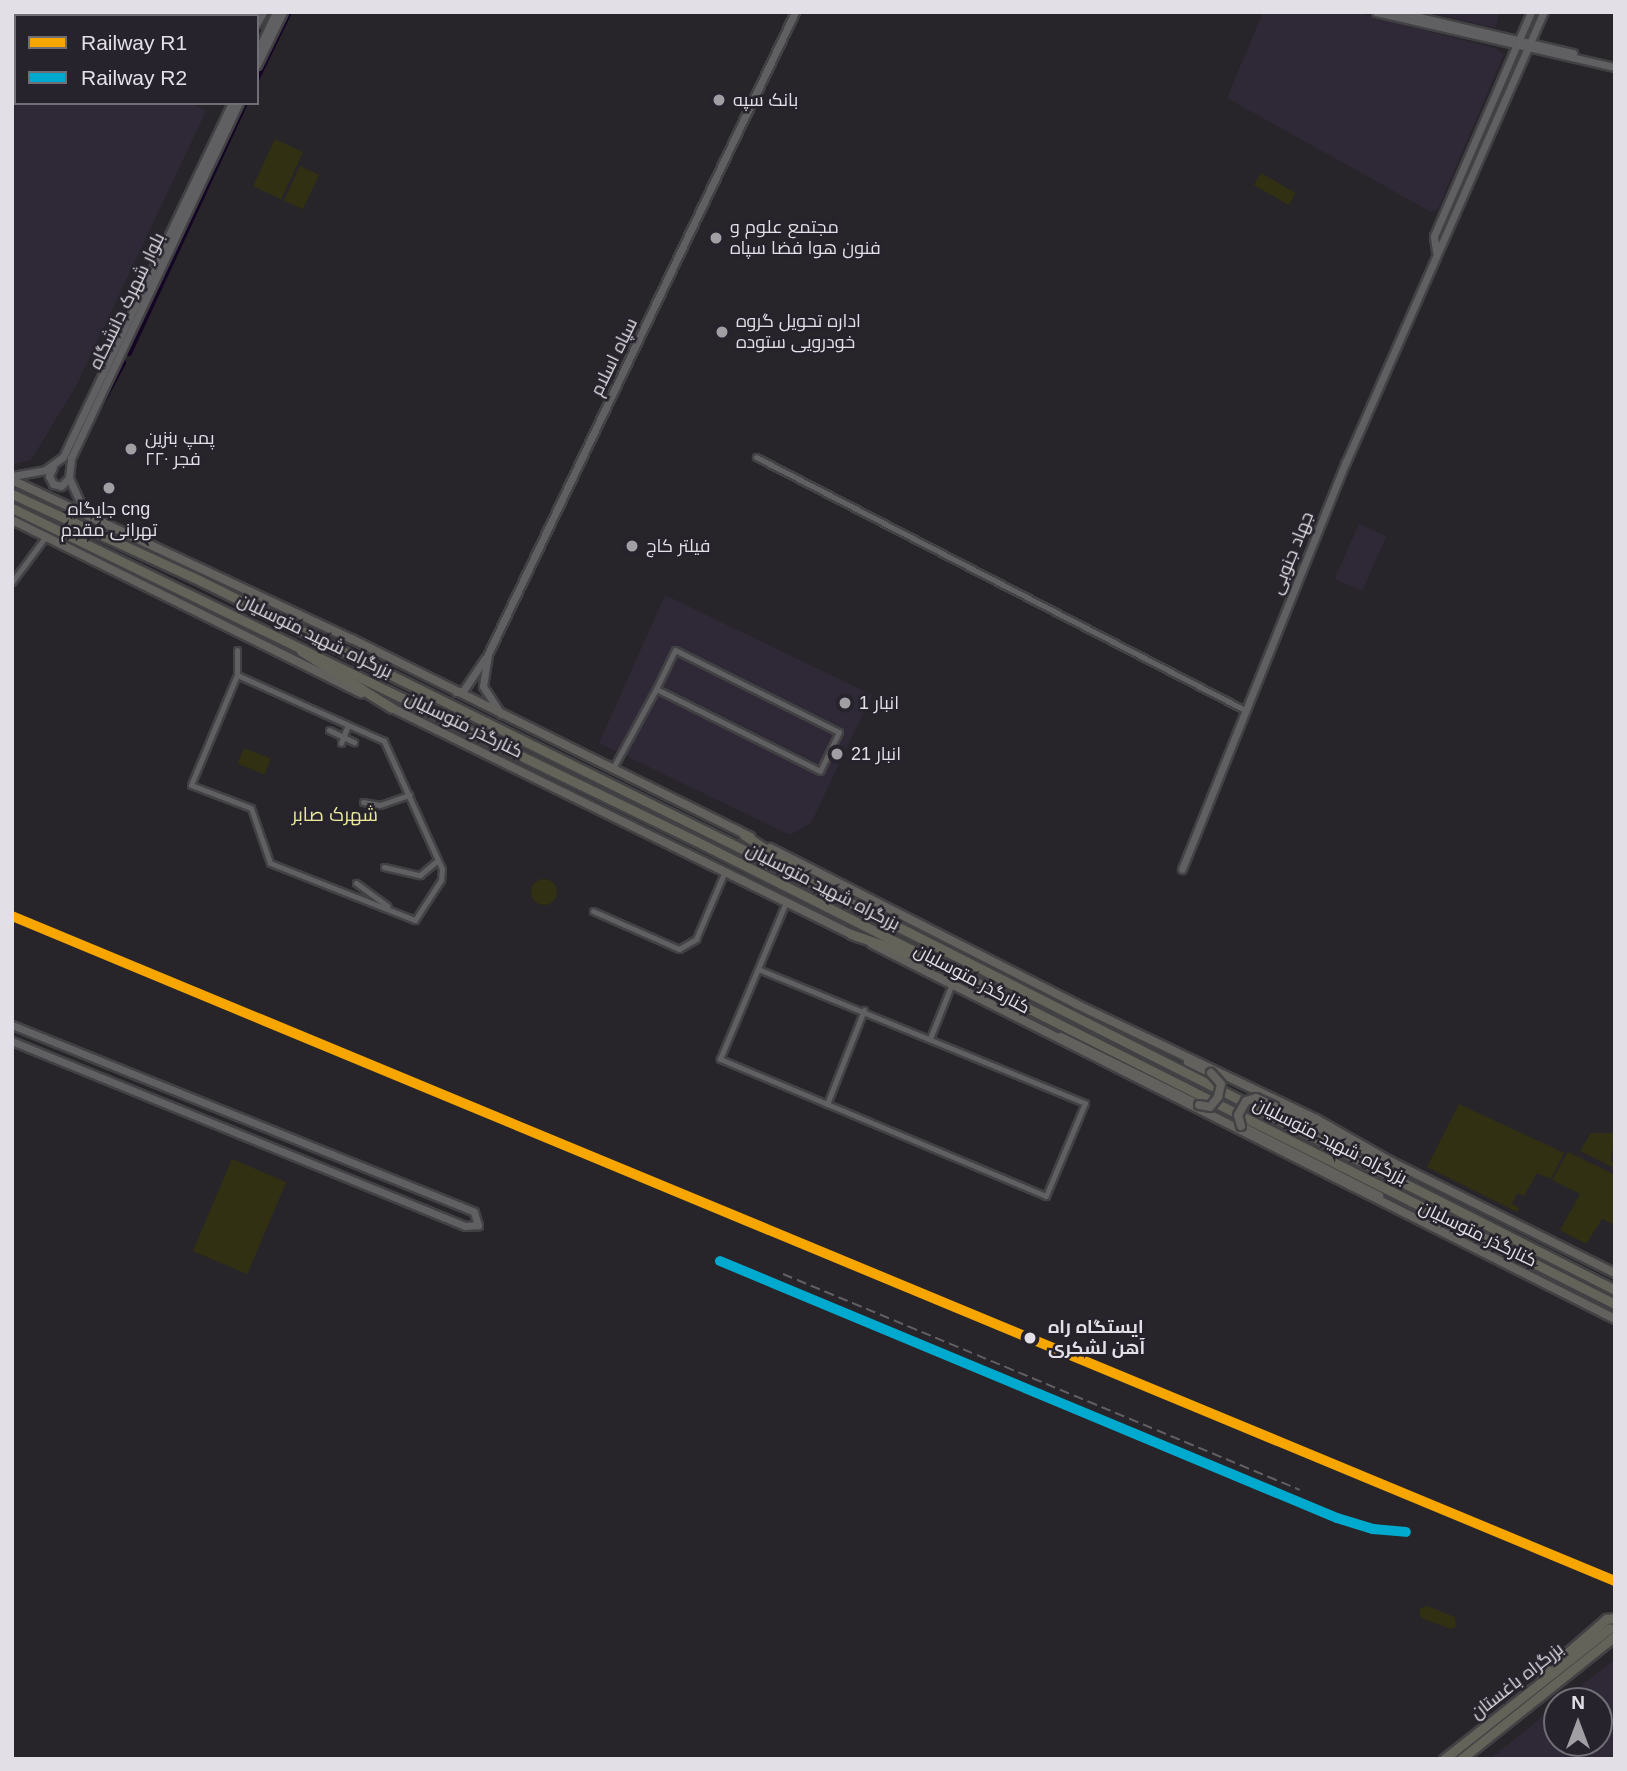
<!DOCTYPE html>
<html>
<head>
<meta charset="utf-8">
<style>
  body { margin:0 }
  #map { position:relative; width:1627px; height:1771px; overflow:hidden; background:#27252a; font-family:Arial,Cairo,sans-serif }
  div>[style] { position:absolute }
  .built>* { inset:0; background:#2f2937; transform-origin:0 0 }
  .green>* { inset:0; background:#313012; transform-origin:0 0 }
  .round { border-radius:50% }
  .canal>* { height:6px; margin:-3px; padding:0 3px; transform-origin:3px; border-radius:3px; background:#140525 }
  .roads { filter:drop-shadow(2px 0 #424144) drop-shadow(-2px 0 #424144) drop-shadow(0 2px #424144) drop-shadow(0 -2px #424144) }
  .street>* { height:5px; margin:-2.5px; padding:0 2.5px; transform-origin:2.5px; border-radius:2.5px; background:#605f62 }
  .secondary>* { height:7px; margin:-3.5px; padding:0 3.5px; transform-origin:3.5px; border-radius:3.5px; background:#605f62 }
  .primary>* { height:8px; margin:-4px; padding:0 4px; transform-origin:4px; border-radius:4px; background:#63615d }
  .highway>* { height:9px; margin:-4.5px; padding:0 4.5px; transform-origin:4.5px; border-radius:4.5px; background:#64635a }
  .rail>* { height:2px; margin-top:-1px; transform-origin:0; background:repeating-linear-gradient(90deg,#605f63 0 10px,transparent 0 15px) }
  .bridges { filter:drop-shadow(2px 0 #424144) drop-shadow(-2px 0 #424144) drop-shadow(0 2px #424144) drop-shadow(0 -2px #424144) }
  .primary-bridge>* { height:8px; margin:-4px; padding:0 4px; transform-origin:4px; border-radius:4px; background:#63615d }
  .rail-1>* { height:10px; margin:-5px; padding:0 5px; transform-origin:5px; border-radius:5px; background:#f7a600 }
  .rail-2>* { height:10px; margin:-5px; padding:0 5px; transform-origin:5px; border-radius:5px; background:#00a9ce }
  .dots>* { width:19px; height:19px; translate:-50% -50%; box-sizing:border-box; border:4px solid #26232c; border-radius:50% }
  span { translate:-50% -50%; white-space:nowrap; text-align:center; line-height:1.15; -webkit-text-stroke:5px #26232c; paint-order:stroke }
  .poi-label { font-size:18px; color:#e2dfe6 }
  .left { translate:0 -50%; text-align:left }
  .street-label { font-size:18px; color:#e2dfe6 }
  .stop-label { font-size:18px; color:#e2dfe6; font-weight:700 }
  .neighbourhood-label { font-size:19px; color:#eae99a }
  .frame { position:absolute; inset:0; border:14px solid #e2dfe6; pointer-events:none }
  .legend { position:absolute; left:14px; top:14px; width:245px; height:91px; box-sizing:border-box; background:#26232c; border:2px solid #716e76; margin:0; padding:9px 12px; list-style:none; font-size:21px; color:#e2dfe6 }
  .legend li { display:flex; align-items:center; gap:14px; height:35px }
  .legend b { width:35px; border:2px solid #716e76 }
  .north { position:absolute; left:1543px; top:1687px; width:70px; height:70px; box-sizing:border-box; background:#26232c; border:2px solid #716e76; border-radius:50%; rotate:0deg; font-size:19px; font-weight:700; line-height:28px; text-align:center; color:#e2dfe6 }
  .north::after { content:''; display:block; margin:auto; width:24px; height:32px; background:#a19ea4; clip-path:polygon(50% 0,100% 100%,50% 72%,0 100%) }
</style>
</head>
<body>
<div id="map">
  <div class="built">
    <div style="clip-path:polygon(1263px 12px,1354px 12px,1495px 48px,1504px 54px,1438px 209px,1431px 212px,1227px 98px)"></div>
    <div style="clip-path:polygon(1425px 12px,1499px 12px,1496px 28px)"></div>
    <div style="clip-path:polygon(12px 16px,16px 103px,191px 103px,206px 111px,76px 386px,31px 460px,13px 464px)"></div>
    <div style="left:1359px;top:524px;width:30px;height:60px;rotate:24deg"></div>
    <div style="clip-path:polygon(665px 595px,872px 695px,811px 823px,790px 835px,599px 743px)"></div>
    <div style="clip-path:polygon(1615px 1659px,1615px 1759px,1490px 1759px,1557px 1705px,1557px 1743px,1599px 1743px,1599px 1701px,1562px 1701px)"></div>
  </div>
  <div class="green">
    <div style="left:275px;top:139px;width:31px;height:52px;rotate:25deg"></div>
    <div style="left:300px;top:166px;width:21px;height:38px;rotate:25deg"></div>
    <div style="left:1261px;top:173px;width:40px;height:14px;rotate:30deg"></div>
    <div style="left:244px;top:748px;width:29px;height:17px;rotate:22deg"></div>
    <div class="round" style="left:531px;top:879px;width:26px;height:26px"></div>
    <div style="clip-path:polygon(1459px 1104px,1564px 1153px,1551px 1179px,1537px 1173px,1524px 1196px,1517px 1193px,1512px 1204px,1519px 1208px,1517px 1212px,1427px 1167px)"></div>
    <div style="clip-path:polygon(1591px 1133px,1615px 1133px,1611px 1159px,1615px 1168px,1580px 1151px)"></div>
    <div style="clip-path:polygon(1568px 1152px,1615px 1175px,1615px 1225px,1602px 1219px,1586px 1244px,1560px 1230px,1580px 1194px,1552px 1180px)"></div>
    <div style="left:232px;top:1159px;width:59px;height:100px;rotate:23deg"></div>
    <div style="clip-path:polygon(1427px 1606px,1455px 1617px,1456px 1627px,1451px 1629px,1421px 1618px,1419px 1609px)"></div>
  </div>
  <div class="canal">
    <div style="left:257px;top:78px;width:73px;rotate:-64.1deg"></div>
    <div style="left:129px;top:353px;width:276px;rotate:-65.1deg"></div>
    <div style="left:101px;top:404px;width:47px;rotate:-61.8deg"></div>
  </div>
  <div class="roads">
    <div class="street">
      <div style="left:756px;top:457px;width:551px;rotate:27.36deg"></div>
      <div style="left:12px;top:582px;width:57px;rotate:-53.5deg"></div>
      <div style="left:237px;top:650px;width:25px;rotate:90deg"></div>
      <div style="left:237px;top:675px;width:119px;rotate:112.7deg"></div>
      <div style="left:191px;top:785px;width:64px;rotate:21deg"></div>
      <div style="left:251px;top:808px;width:58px;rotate:70.9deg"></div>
      <div style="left:270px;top:863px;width:156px;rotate:21.5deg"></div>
      <div style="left:415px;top:920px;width:48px;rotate:-57deg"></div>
      <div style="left:441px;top:880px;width:11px;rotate:-85deg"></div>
      <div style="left:442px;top:869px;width:141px;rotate:-114.4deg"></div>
      <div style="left:384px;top:741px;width:161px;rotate:-155.8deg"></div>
      <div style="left:675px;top:650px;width:183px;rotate:26.6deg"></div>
      <div style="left:839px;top:732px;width:43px;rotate:116deg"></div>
      <div style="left:820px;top:771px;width:183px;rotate:-153.4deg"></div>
      <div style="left:656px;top:689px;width:43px;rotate:-64deg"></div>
      <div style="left:329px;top:730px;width:28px;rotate:26deg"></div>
      <div style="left:341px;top:743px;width:19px;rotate:-69deg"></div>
      <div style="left:613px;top:768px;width:90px;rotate:-61.4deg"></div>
      <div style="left:363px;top:802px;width:17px;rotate:10deg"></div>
      <div style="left:380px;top:805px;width:31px;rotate:-19deg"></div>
      <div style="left:384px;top:867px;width:37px;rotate:13deg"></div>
      <div style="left:420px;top:875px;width:23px;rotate:-40deg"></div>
      <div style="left:356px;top:883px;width:39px;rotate:36deg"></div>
      <div style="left:593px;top:911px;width:94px;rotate:23.8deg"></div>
      <div style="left:679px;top:949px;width:20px;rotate:-30deg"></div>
      <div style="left:696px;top:939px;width:74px;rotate:-66.9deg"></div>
      <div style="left:758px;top:969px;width:353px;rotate:22.3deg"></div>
      <div style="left:1085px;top:1103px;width:101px;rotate:112.8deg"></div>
      <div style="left:1046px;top:1196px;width:354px;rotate:-157.2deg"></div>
      <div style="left:720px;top:1059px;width:170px;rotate:-67.2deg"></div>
      <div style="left:931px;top:1036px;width:54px;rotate:-68.2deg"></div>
      <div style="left:827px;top:1104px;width:101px;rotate:-68.5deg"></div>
    </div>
    <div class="secondary">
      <div style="left:61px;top:12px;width:8px;rotate:30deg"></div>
      <div style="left:90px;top:12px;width:8px;rotate:30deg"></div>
      <div style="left:1376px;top:12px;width:245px;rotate:13deg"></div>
      <div style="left:1398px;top:12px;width:180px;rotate:13.2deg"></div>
      <div style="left:251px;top:16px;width:4px;rotate:-63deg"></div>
      <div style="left:257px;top:23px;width:13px;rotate:-61deg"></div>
      <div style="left:257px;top:52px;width:44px;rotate:-64.6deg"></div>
      <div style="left:257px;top:65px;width:59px;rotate:-63.9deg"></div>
      <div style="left:1436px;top:251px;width:15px;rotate:-98deg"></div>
      <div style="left:1434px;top:236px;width:244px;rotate:-66.6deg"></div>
      <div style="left:53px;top:467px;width:10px;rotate:114deg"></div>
      <div style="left:49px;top:476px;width:9px;rotate:63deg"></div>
      <div style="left:53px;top:484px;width:8px;rotate:14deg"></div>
      <div style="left:61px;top:486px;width:11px;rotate:-45deg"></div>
      <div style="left:12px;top:476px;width:34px;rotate:-10deg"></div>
      <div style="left:45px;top:470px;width:22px;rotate:-36deg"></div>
      <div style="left:63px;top:457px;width:392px;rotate:-64.5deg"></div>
      <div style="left:86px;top:515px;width:41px;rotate:-114.7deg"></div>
      <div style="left:69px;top:478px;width:20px;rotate:-84deg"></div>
      <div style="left:71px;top:458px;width:393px;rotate:-64.7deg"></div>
      <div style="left:456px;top:692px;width:7px;rotate:-8deg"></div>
      <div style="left:463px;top:691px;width:40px;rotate:-56deg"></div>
      <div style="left:501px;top:714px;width:33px;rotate:-123deg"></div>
      <div style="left:483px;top:686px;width:32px;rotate:-81deg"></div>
      <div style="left:488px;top:654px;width:712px;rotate:-64.44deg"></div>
      <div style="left:1182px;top:869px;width:439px;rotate:-68.1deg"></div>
      <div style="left:1346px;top:462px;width:492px;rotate:-66.3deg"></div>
      <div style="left:12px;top:1025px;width:498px;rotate:22deg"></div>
      <div style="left:474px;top:1212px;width:14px;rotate:73deg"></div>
      <div style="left:478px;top:1225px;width:13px;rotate:176deg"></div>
      <div style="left:465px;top:1226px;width:489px;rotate:-157.8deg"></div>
    </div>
    <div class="primary">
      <div style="left:12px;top:480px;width:375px;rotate:25.1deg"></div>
      <div style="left:352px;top:639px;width:445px;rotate:26.4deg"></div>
      <div style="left:12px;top:520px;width:390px;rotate:26.4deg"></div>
      <div style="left:388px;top:706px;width:523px;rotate:26.22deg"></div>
      <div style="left:770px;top:848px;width:343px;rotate:27deg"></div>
      <div style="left:1076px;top:1004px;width:266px;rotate:25.6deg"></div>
      <div style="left:1316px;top:1119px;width:85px;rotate:29.6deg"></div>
      <div style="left:1390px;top:1161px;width:251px;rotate:26.5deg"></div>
      <div style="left:872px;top:944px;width:832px;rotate:26.78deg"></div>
      <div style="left:1061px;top:1037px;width:154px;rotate:26.2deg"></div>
      <div style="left:1188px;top:1062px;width:25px;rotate:26deg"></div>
      <div style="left:1274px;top:1106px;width:114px;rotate:25.9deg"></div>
      <div style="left:1241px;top:1126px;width:155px;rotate:26.9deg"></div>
    </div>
    <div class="highway">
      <div style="left:12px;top:494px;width:208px;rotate:24.7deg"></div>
      <div style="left:201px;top:581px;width:725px;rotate:26.35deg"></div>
      <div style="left:851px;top:903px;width:856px;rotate:26.86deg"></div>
      <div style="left:12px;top:508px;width:761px;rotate:25.96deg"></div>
      <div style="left:696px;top:841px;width:1029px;rotate:26.74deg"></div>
      <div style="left:301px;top:651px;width:107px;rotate:32.1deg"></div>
      <div style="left:744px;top:835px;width:72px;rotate:33deg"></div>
      <div style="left:851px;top:934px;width:58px;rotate:19.1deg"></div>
      <div style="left:1543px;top:1674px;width:84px;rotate:-41.1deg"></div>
      <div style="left:1606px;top:1619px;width:9px;rotate:-6deg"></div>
      <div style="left:1444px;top:1759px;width:211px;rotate:-38.3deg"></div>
      <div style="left:1461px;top:1759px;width:197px;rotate:-38.6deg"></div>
    </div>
  </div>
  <div class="rail">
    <div style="left:12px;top:916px;width:1735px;rotate:22.53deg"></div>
    <div style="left:720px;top:1261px;width:668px;rotate:22.61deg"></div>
    <div style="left:1337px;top:1518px;width:38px;rotate:17deg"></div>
    <div style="left:1373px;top:1529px;width:33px;rotate:5deg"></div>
    <div style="left:783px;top:1274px;width:560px;rotate:22.67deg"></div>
  </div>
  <div class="bridges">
    <div class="primary-bridge">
      <div style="left:1199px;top:1105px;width:11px;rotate:10deg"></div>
      <div style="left:1210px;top:1107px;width:13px;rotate:-51deg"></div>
      <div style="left:1218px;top:1097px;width:13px;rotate:-77deg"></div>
      <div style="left:1221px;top:1084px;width:15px;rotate:-132deg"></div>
      <div style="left:1241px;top:1126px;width:11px;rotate:-105deg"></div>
      <div style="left:1238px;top:1115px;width:16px;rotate:-60deg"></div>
      <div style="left:1246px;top:1101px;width:10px;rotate:-17deg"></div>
      <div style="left:1256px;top:1098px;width:20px;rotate:24deg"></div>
    </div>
  </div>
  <div class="rail-1">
    <div style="left:12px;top:916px;width:1735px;rotate:22.53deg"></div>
  </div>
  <div class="rail-2">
    <div style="left:720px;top:1261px;width:668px;rotate:22.61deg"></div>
    <div style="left:1337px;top:1518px;width:38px;rotate:17deg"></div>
    <div style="left:1373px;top:1529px;width:33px;rotate:5deg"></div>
  </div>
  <div class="dots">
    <div style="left:719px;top:100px;background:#a19ea4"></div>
    <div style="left:716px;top:238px;background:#a19ea4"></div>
    <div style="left:722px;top:332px;background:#a19ea4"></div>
    <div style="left:131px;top:449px;background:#a19ea4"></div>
    <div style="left:109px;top:488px;background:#a19ea4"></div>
    <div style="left:632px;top:546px;background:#a19ea4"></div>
    <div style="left:845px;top:703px;background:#a19ea4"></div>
    <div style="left:837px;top:754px;background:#a19ea4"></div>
    <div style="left:1030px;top:1338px;background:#e2dfe6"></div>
  </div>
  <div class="poi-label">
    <span class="left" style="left:733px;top:100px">بانک سپه</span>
    <span class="left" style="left:730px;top:238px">مجتمع علوم و<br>فنون هوا فضا سپاه</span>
    <span class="left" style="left:736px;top:332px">اداره تحویل گروه<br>خودرویی ستوده</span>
    <span class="left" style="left:145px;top:449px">پمپ بنزین<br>۲۲۰ فجر</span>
    <span style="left:109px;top:520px">جایگاه cng<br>تهرانی مقدم</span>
    <span class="left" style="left:646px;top:546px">فیلتر کاج</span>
    <span class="left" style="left:859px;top:703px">انبار 1</span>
    <span class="left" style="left:851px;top:754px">انبار 21</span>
  </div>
  <div class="street-label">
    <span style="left:127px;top:301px;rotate:-64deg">بلوار شهرک دانشگاه</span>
    <span style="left:614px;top:357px;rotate:-64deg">سپاه اسلام</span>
    <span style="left:1292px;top:553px;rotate:-68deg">جهاد جنوبی</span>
    <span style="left:315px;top:636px;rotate:26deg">بزرگراه شهید متوسلیان</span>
    <span style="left:464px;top:725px;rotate:26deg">کنارگذر متوسلیان</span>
    <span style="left:823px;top:887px;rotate:27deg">بزرگراه شهید متوسلیان</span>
    <span style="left:972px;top:979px;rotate:28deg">کنارگذر متوسلیان</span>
    <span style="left:1330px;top:1141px;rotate:27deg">بزرگراه شهید متوسلیان</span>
    <span style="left:1478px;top:1234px;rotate:26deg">کنارگذر متوسلیان</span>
    <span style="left:1517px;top:1681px;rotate:-38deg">بزرگراه باغستان</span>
  </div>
  <div class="stop-label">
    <span class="left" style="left:1048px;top:1338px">ایستگاه راه<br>آهن لشکری</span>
  </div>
  <div class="neighbourhood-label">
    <span style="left:335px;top:815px">شهرک صابر</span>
  </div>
  <div class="frame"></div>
  <ul class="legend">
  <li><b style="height:9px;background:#f7a600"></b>Railway R1</li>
  <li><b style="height:9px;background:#00a9ce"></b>Railway R2</li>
  </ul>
  <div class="north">N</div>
</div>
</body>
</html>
